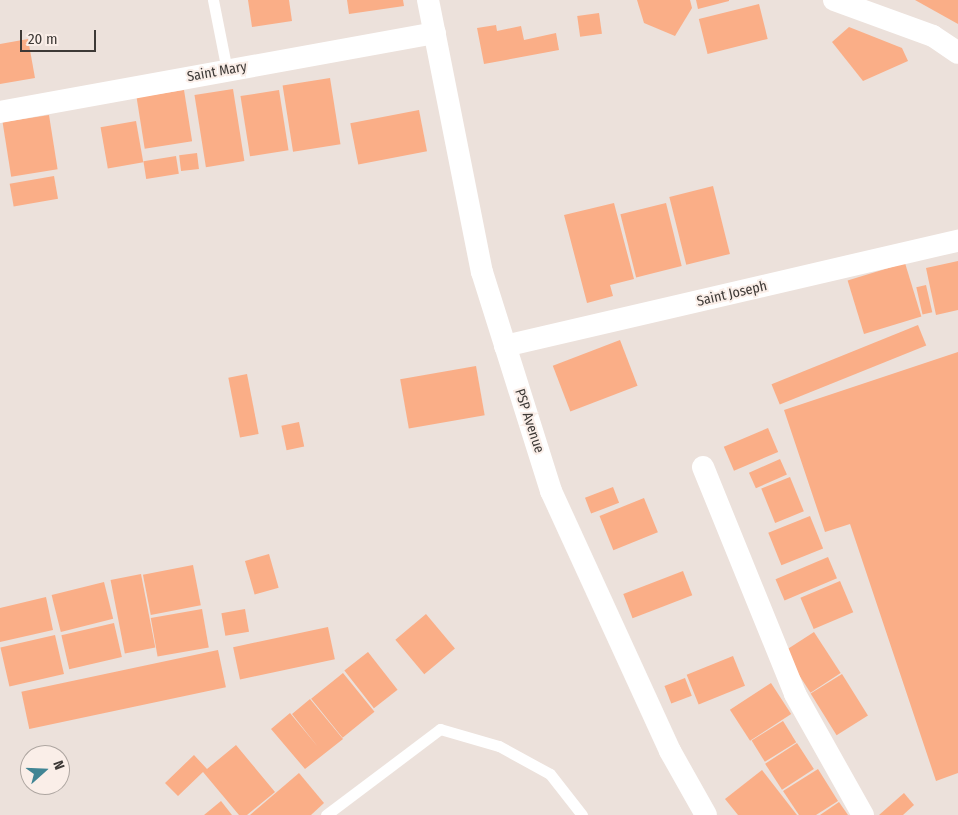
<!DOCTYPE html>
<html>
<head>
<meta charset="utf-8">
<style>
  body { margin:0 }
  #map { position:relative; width:958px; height:815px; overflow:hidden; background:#ece1db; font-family:"Fira Sans Condensed",sans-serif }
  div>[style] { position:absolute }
  .building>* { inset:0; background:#faae87; transform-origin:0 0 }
  .service>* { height:11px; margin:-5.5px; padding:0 5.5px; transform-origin:5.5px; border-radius:5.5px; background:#fff }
  .minor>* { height:22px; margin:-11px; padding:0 11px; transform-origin:11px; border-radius:11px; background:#fff }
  span { translate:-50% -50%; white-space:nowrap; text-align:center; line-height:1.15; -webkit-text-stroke:4px #faeee8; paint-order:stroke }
  .street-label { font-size:14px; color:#3d3936 }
  .north { position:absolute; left:20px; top:745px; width:50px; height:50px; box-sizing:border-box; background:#faeee8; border:1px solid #aea6a1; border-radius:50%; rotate:70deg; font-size:14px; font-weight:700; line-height:20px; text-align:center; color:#3d3936 }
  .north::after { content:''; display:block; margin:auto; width:18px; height:22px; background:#418594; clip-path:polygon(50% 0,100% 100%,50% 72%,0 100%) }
  .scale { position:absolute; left:20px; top:30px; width:76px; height:22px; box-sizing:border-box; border:2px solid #3d3936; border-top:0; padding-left:6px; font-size:15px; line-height:18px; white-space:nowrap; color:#3d3936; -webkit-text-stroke:4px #faeee8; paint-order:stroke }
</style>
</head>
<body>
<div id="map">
  <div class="building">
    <div style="clip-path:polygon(248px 0,289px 0,292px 21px,252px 27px)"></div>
    <div style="clip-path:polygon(347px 0,403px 0,404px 6px,349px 14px)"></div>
    <div style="clip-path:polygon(637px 0,690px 0,692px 8px,675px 36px,644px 23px)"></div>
    <div style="clip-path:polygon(696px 0,729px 0,729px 1px,698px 9px)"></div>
    <div style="clip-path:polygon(915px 0,958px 0,958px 24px)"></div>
    <div style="left:759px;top:4px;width:36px;height:62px;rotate:76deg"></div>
    <div style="left:599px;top:13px;width:21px;height:22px;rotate:82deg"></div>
    <div style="clip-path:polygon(496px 25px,497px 31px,521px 26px,524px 40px,556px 33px,559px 50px,484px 64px,477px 28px)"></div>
    <div style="clip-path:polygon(849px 27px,902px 48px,908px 61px,863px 81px,832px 42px)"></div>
    <div style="clip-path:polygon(28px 39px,35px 78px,0 84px,0 44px)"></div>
    <div style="left:330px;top:78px;width:67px;height:48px;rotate:81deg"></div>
    <div style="left:233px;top:89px;width:73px;height:39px;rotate:81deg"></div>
    <div style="left:184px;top:90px;width:52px;height:48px;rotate:81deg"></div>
    <div style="left:279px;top:90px;width:61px;height:39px;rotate:81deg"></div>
    <div style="left:419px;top:110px;width:42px;height:70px;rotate:79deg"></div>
    <div style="left:49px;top:115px;width:55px;height:47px;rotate:81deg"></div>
    <div style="left:136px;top:121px;width:42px;height:36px;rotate:80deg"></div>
    <div style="left:197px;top:153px;width:16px;height:18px;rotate:83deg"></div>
    <div style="left:176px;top:156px;width:18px;height:33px;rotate:81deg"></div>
    <div style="left:54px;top:176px;width:23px;height:45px;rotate:80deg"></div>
    <div style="left:713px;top:186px;width:70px;height:45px;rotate:76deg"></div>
    <div style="clip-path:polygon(614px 203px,634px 279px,610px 285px,613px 296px,587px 303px,564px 215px)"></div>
    <div style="left:666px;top:203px;width:65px;height:47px;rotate:76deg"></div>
    <div style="clip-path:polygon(958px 261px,958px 310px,936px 315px,926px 268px)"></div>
    <div style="left:905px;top:263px;width:56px;height:60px;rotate:73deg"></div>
    <div style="left:926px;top:285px;width:28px;height:10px;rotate:77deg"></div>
    <div style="left:918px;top:325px;width:22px;height:158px;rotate:68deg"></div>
    <div style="left:620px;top:340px;width:49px;height:72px;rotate:69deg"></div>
    <div style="clip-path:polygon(958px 352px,958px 773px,936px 781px,850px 524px,825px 532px,784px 410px)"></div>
    <div style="left:476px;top:366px;width:50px;height:77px;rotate:80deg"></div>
    <div style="left:247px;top:374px;width:61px;height:19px;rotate:79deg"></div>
    <div style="left:299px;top:422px;width:25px;height:18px;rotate:78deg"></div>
    <div style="left:768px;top:428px;width:26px;height:48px;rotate:67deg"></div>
    <div style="left:780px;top:459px;width:17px;height:34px;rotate:66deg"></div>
    <div style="left:790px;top:477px;width:37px;height:31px;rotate:68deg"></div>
    <div style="left:613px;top:487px;width:17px;height:30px;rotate:69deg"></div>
    <div style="left:644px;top:498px;width:37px;height:48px;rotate:68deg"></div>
    <div style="left:810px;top:516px;width:35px;height:45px;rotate:68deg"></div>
    <div style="left:269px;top:554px;width:35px;height:25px;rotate:74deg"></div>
    <div style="left:828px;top:557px;width:23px;height:57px;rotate:67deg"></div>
    <div style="left:193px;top:565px;width:41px;height:51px;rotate:79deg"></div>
    <div style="left:683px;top:571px;width:26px;height:64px;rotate:69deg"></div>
    <div style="left:141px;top:574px;width:75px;height:31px;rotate:79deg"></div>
    <div style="left:840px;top:581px;width:34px;height:43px;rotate:67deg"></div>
    <div style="left:104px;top:582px;width:38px;height:54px;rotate:76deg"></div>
    <div style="clip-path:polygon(46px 597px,53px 630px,0 642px,0 608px)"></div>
    <div style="left:202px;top:609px;width:39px;height:52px;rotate:80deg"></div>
    <div style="left:245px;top:609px;width:23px;height:24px;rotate:80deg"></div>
    <div style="left:426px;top:614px;width:45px;height:40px;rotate:50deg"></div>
    <div style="left:114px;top:623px;width:35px;height:54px;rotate:77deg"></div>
    <div style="left:328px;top:627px;width:33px;height:97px;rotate:78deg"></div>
    <div style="left:814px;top:632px;width:49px;height:36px;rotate:57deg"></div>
    <div style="left:55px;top:635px;width:40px;height:56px;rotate:77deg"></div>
    <div style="left:218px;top:650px;width:38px;height:201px;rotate:78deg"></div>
    <div style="left:368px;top:652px;width:48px;height:30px;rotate:52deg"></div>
    <div style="left:733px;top:656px;width:32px;height:50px;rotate:68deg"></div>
    <div style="left:343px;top:673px;width:50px;height:41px;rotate:51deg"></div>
    <div style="left:842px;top:674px;width:49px;height:37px;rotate:58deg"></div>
    <div style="left:685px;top:678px;width:19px;height:22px;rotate:69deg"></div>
    <div style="left:771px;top:683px;width:37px;height:49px;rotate:57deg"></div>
    <div style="clip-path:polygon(310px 699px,343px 739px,305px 769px,271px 729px,290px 713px,318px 747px,292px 714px)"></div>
    <div style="left:783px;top:721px;width:25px;height:37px;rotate:58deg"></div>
    <div style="left:797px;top:743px;width:31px;height:38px;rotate:57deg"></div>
    <div style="clip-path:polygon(236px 745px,275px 792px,247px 815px,239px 815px,203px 772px,178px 796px,165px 783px,194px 755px,207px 769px)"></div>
    <div style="clip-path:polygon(818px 769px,838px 801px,816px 815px,799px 815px,783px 791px)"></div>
    <div style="clip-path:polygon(762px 770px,797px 815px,738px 815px,725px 799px)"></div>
    <div style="clip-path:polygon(299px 773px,324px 803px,311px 815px,250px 815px)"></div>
    <div style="clip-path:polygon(904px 793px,914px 805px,903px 815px,879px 815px)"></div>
    <div style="clip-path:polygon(221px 801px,232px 815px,204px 815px)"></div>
    <div style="clip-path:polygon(839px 802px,848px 815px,820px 815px)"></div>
  </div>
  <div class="service">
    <div style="left:213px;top:0;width:72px;rotate:78.8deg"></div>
    <div style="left:326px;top:815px;width:143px;rotate:-37deg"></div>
    <div style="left:440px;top:729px;width:61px;rotate:16.1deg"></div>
    <div style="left:499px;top:746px;width:58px;rotate:28.8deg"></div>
    <div style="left:550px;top:774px;width:52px;rotate:52deg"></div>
  </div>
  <div class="minor">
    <div style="left:428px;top:0;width:277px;rotate:78.8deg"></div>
    <div style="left:482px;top:272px;width:230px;rotate:72.5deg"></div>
    <div style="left:551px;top:491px;width:286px;rotate:65.4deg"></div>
    <div style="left:670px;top:751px;width:73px;rotate:60.6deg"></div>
    <div style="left:834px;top:0;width:105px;rotate:20deg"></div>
    <div style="left:933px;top:36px;width:30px;rotate:34deg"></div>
    <div style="left:0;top:112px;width:442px;rotate:-10.3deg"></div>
    <div style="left:505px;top:346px;width:465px;rotate:-13.1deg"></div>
    <div style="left:703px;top:467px;width:245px;rotate:67.9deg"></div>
    <div style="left:795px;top:694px;width:139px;rotate:60.7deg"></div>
  </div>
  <div class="street-label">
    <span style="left:217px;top:72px;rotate:-10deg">Saint Mary</span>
    <span style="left:732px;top:294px;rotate:-13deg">Saint Joseph</span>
    <span style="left:529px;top:421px;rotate:72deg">PSP Avenue</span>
  </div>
  <div class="north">N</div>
  <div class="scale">20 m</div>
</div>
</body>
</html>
